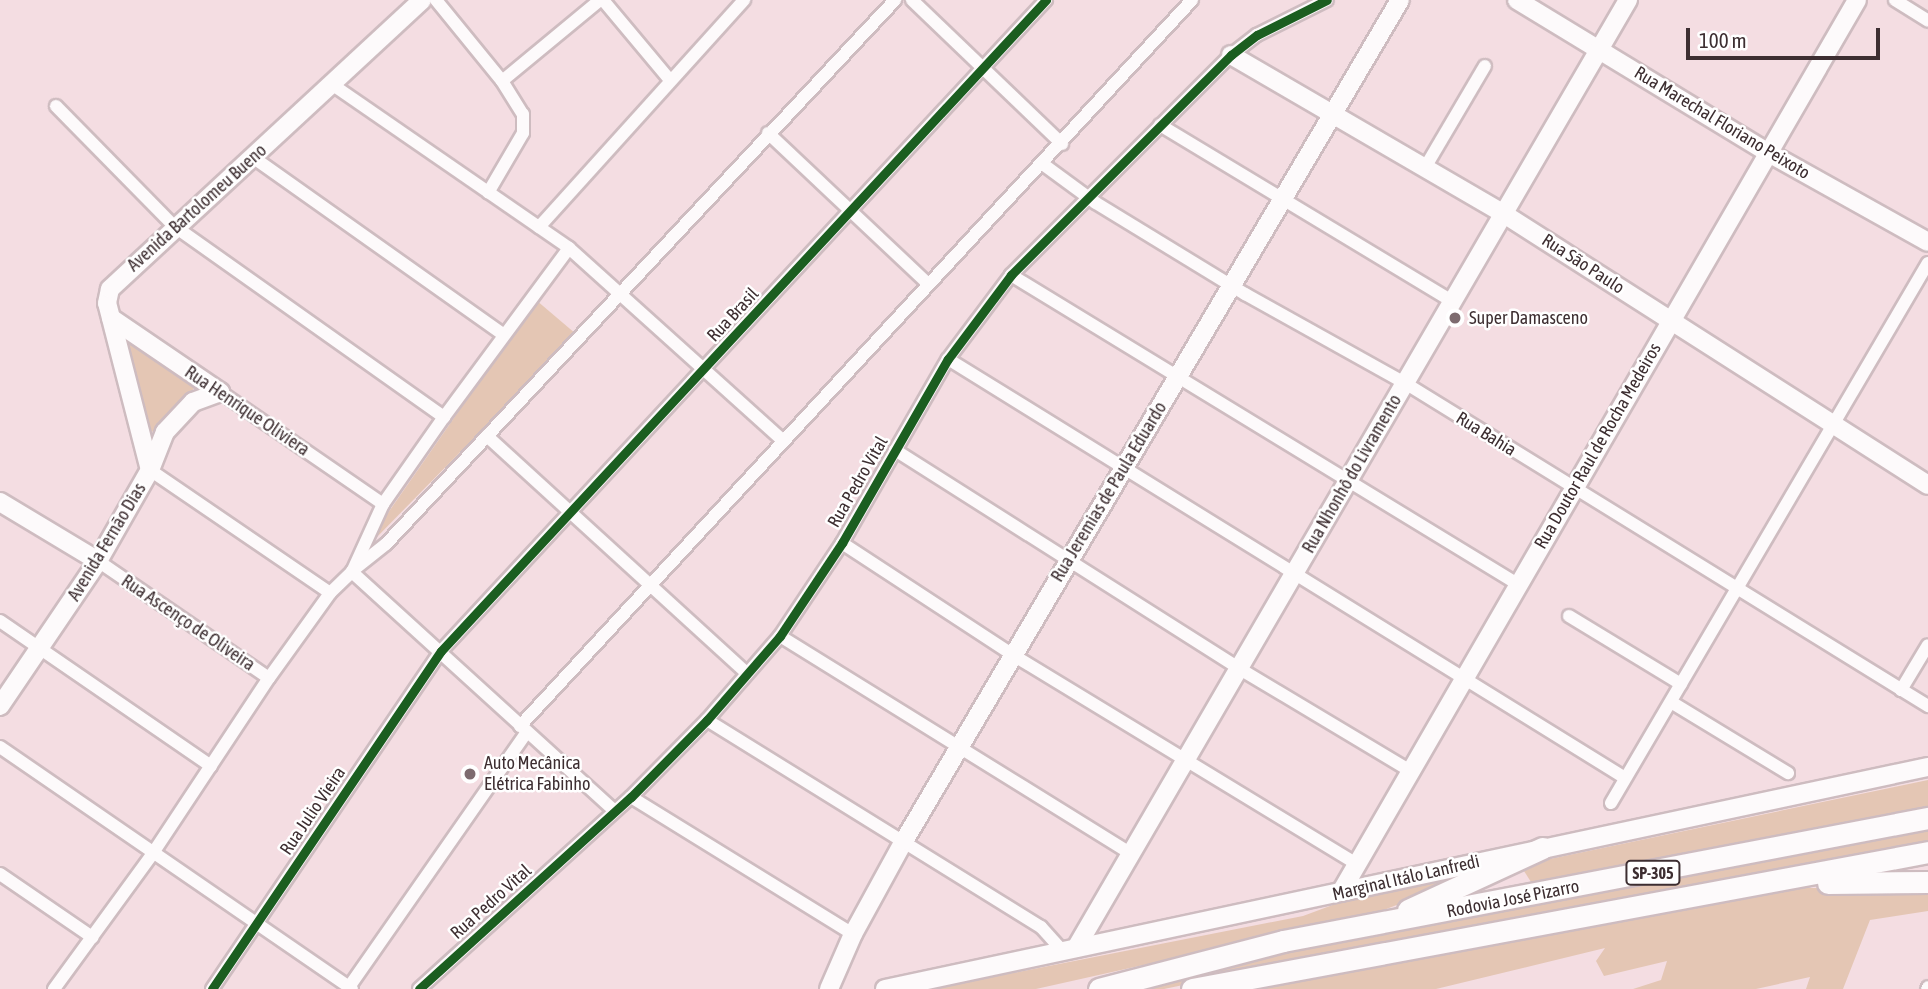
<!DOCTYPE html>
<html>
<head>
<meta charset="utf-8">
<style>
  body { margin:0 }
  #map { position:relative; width:1928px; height:989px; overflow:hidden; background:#f4dde2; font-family:"Asap Condensed",sans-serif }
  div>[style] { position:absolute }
  .green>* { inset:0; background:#e4c6b4 }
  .roads { filter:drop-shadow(2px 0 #cebcc0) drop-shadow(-2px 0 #cebcc0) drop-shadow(0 2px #cebcc0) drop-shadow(0 -2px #cebcc0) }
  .street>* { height:12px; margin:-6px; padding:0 6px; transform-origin:6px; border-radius:6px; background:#fdfafb }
  .secondary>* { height:18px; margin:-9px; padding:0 9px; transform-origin:9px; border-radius:9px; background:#fdfafb }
  .primary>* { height:21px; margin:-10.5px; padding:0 10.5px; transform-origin:10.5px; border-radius:10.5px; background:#fdfafb }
  .cycleway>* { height:9px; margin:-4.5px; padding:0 4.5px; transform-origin:4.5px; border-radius:4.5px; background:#1b5e20 }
  .dots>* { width:19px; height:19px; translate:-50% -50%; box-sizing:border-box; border:4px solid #fff; border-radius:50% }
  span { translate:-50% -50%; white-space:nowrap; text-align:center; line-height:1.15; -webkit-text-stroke:5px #fff; paint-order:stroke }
  .shield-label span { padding:2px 5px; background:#fff; border:2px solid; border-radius:5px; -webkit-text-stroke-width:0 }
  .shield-label { font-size:16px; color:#3d2e31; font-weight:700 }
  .street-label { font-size:18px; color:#3d2e31 }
  .poi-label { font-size:18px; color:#3d2e31 }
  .left { translate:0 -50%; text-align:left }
  .scale { position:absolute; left:1686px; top:28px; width:194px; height:32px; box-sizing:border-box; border:4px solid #3d2e31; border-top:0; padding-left:9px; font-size:21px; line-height:24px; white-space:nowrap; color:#3d2e31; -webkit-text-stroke:5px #fff; paint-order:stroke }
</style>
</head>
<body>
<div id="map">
  <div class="green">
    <div style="clip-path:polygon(536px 300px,576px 334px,374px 540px,383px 520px)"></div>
    <div style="clip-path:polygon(127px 339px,196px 386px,156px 432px,148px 431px)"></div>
    <div style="clip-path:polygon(1928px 780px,1928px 807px,1552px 881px,1531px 882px,1524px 871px,1550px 859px)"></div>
    <div style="clip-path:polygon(1928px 828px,1928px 842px,1457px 928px,1164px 989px,1127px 989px,1286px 951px)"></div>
    <div style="clip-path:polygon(1482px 872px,1376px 913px,1036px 989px,932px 989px,1303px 916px,1338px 903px)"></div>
    <div style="clip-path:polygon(1785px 888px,1928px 888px,1928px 911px,1870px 920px,1843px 989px,1806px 989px,1810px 977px,1756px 989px,1633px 989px,1661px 980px,1667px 961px,1604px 976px,1596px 961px,1605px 948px,1436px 989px,1246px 989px)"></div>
  </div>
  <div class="roads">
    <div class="street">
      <div style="left:436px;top:0;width:104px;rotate:50.8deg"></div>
      <div style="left:502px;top:81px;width:39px;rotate:58deg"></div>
      <div style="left:523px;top:114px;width:19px;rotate:90deg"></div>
      <div style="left:523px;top:133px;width:69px;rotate:120.3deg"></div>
      <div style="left:603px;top:0;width:103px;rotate:50.1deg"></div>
      <div style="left:912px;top:0;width:208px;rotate:43.8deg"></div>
      <div style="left:1895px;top:0;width:39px;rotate:32deg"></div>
      <div style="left:502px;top:81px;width:127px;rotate:-39.6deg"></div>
      <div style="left:333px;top:85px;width:287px;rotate:34.6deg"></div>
      <div style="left:569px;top:248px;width:287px;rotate:42deg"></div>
      <div style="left:56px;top:106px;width:168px;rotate:45.5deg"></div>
      <div style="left:174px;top:226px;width:331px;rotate:35.3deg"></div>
      <div style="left:1160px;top:125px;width:342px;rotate:31.1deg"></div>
      <div style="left:768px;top:133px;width:220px;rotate:43.3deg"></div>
      <div style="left:254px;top:158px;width:305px;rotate:35.3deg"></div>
      <div style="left:1044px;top:165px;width:64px;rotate:36.2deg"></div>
      <div style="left:1096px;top:203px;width:175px;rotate:31.4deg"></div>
      <div style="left:1245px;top:294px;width:183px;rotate:29.1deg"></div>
      <div style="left:1405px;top:383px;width:615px;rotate:31.7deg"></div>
      <div style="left:1426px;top:166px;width:116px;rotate:-59.5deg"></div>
      <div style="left:539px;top:227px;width:306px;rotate:-47.9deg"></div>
      <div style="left:1011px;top:275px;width:595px;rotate:31.39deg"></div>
      <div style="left:948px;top:359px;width:796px;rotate:31.75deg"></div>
      <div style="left:220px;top:392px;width:198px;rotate:34.5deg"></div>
      <div style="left:487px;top:436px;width:352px;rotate:42.4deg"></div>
      <div style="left:895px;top:450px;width:409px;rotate:32.4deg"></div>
      <div style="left:1240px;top:669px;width:200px;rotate:30.9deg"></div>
      <div style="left:150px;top:470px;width:218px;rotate:34.3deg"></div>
      <div style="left:842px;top:543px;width:204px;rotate:33.2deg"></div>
      <div style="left:1013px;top:655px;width:404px;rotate:31.3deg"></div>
      <div style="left:98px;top:561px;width:207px;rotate:34.4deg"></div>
      <div style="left:352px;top:571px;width:43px;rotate:-38.5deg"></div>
      <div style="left:386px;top:544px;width:745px;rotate:-46.9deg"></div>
      <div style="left:352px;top:572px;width:355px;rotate:42.3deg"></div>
      <div style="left:1569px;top:616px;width:131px;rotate:31.3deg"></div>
      <div style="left:0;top:621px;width:256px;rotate:34.5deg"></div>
      <div style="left:780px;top:636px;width:410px;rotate:31.8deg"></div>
      <div style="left:1901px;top:690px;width:52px;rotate:-59deg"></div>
      <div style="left:1671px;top:702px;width:137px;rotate:31.3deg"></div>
      <div style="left:707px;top:720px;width:393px;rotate:31.8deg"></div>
      <div style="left:1041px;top:927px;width:31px;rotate:48deg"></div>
      <div style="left:520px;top:726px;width:989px;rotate:-47.21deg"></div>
      <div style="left:0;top:747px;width:427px;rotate:34.5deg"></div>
      <div style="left:631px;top:797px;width:261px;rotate:31.7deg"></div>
      <div style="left:1611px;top:803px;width:626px;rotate:-59.59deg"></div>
      <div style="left:0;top:874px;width:112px;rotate:34.4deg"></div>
      <div style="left:349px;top:987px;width:311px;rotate:-55.1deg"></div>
      <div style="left:54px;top:989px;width:168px;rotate:-53.9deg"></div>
      <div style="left:153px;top:853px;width:210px;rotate:-56.5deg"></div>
      <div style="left:269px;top:678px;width:105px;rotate:-54.3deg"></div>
      <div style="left:330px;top:593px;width:30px;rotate:-44deg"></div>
      <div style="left:352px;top:572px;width:75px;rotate:-65.5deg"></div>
      <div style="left:383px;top:504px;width:106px;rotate:-55deg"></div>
      <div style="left:444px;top:417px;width:210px;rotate:-53.5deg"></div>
      <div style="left:212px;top:989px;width:408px;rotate:-55.9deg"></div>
      <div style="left:441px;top:651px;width:889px;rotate:-47.1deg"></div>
      <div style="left:419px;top:989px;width:286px;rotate:-42.2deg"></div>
      <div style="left:631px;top:797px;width:108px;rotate:-45.4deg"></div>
      <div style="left:707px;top:720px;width:111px;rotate:-49deg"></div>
      <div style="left:780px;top:636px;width:112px;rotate:-56.3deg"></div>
      <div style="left:842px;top:543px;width:212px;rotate:-60.1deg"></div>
      <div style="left:948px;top:359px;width:105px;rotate:-53.1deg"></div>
      <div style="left:1011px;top:275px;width:311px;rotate:-45deg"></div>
      <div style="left:1231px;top:55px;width:33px;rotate:-38deg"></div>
      <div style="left:1257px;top:35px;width:78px;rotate:-26.6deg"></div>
      <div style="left:1927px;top:989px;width:2px;rotate:-63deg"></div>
    </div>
    <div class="secondary">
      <div style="left:1517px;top:0;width:293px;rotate:31.3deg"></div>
      <div style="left:1767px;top:152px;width:184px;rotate:29.2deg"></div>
      <div style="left:1231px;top:55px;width:316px;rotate:30.2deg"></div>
      <div style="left:1504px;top:214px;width:503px;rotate:32.58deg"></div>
      <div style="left:111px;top:318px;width:132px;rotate:34.2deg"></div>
      <div style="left:150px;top:470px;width:172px;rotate:-104.4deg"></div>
      <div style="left:107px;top:303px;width:14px;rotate:-78deg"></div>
      <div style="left:110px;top:289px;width:425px;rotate:-42.8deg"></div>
      <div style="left:0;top:502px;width:114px;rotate:31deg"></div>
      <div style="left:0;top:706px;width:175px;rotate:-55.9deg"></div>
      <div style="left:98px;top:561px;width:105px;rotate:-60.3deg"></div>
      <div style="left:150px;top:470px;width:41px;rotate:-68.5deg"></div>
      <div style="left:165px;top:432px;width:41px;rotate:-47deg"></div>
      <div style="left:193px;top:402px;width:29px;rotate:-20deg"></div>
      <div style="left:1341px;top:892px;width:1030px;rotate:-59.95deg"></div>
      <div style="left:1076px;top:948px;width:1097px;rotate:-59.79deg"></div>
      <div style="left:829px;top:989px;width:60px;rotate:-66.4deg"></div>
      <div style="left:853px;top:934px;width:106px;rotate:-61.3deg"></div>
      <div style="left:904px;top:841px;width:976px;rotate:-59.47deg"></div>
      <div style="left:885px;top:989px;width:1066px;rotate:-12.02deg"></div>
    </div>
    <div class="primary">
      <div style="left:1828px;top:883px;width:100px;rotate:-0.6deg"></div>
      <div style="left:1408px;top:910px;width:148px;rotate:-24.8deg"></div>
      <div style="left:1099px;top:989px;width:190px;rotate:-14.6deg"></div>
      <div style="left:1283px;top:941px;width:657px;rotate:-10.8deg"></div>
      <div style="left:1192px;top:989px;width:749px;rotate:-10.54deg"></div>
    </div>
  </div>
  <div class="cycleway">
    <div style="left:212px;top:989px;width:408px;rotate:-55.9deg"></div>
    <div style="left:441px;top:651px;width:889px;rotate:-47.1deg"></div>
    <div style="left:419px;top:989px;width:286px;rotate:-42.2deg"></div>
    <div style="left:631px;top:797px;width:108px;rotate:-45.4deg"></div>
    <div style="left:707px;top:720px;width:111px;rotate:-49deg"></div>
    <div style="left:780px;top:636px;width:112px;rotate:-56.3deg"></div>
    <div style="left:842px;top:543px;width:212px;rotate:-60.1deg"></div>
    <div style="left:948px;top:359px;width:105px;rotate:-53.1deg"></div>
    <div style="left:1011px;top:275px;width:311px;rotate:-45deg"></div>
    <div style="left:1231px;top:55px;width:33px;rotate:-38deg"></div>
    <div style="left:1257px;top:35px;width:78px;rotate:-26.6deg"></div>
  </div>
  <div class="dots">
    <div style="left:1455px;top:318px;background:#7d6b6f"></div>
    <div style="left:470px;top:774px;background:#7d6b6f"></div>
  </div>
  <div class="shield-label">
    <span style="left:1653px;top:873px">SP-305</span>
  </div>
  <div class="street-label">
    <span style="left:1722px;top:123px;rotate:31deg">Rua Marechal Floriano Peixoto</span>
    <span style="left:197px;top:208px;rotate:-42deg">Avenida Bartolomeu Bueno</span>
    <span style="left:1583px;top:264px;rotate:33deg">Rua São Paulo</span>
    <span style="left:733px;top:315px;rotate:-47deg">Rua Brasil</span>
    <span style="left:247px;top:411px;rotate:34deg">Rua Henrique Oliviera</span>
    <span style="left:1486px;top:434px;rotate:32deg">Rua Bahia</span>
    <span style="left:1598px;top:446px;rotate:-60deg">Rua Doutor Raul de Rocha Medeiros</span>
    <span style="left:1352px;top:474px;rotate:-60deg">Rua Nhonhô do Livramento</span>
    <span style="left:858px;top:482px;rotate:-60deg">Rua Pedro Vital</span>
    <span style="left:1109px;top:492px;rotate:-59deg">Rua Jeremias de Paula Eduardo</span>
    <span style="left:107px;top:542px;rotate:-59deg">Avenida Fernão Dias</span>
    <span style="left:188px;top:623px;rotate:34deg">Rua Ascenço de Oliveira</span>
    <span style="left:313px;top:811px;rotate:-56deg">Rua Julio Vieira</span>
    <span style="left:1406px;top:878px;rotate:-13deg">Marginal Itálo Lanfredi</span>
    <span style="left:1513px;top:899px;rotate:-11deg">Rodovia José Pizarro</span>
    <span style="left:491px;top:902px;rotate:-42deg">Rua Pedro Vital</span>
  </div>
  <div class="poi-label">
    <span class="left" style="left:1469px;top:318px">Super Damasceno</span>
    <span class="left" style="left:484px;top:774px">Auto Mecânica<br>Elétrica Fabinho</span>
  </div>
  <div class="scale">100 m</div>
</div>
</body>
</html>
